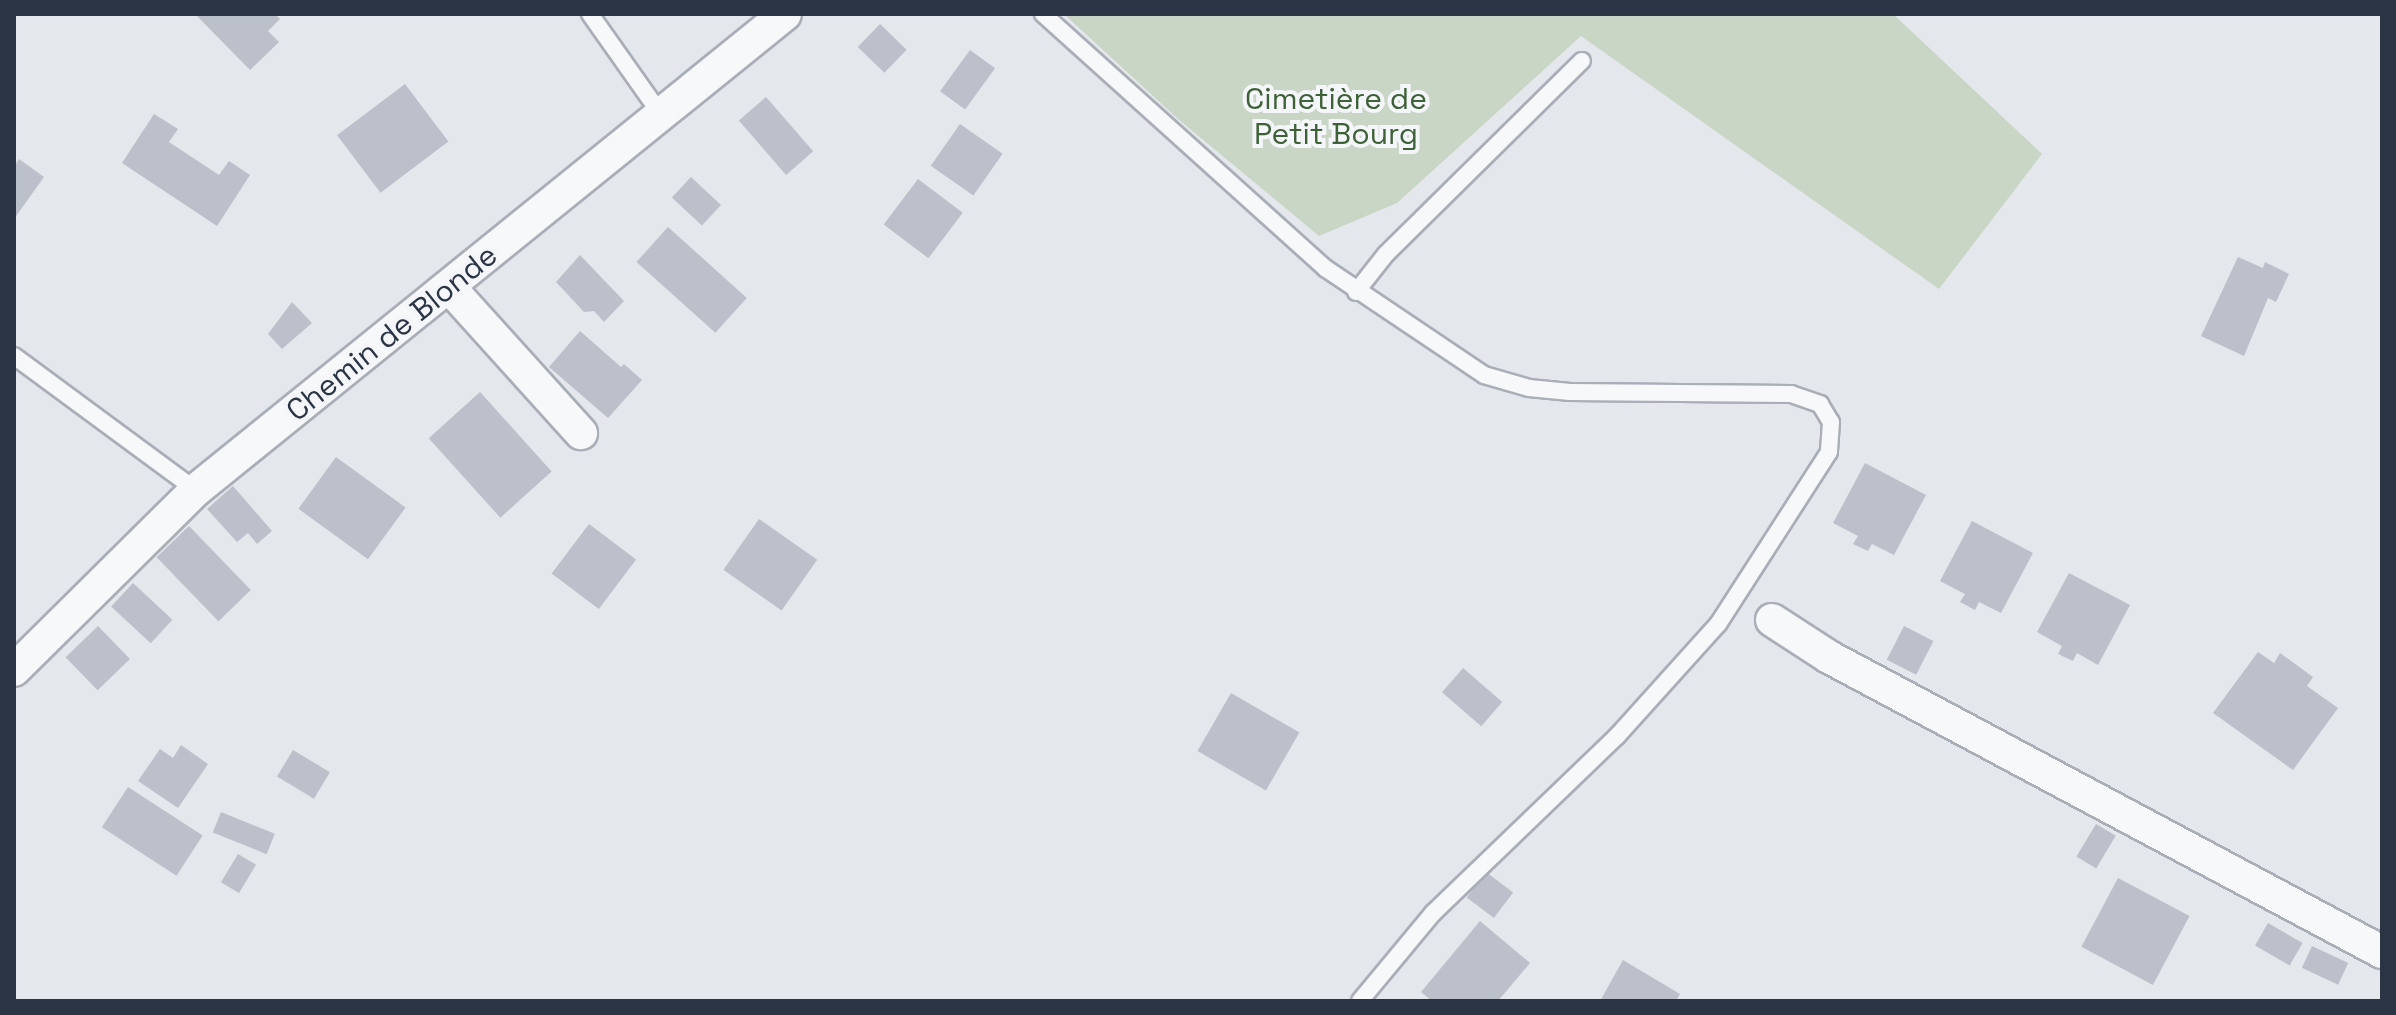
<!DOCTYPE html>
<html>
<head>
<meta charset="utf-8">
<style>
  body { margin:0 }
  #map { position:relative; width:2396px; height:1015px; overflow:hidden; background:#e4e7ec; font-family:"Space Grotesk",sans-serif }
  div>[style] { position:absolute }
  .green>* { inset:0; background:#c9d6c5 }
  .building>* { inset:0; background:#bbc0ca; transform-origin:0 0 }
  .roads { filter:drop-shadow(2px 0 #a9aeb7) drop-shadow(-2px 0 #a9aeb7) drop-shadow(0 2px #a9aeb7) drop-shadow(0 -2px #a9aeb7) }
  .lane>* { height:16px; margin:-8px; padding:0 8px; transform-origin:8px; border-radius:8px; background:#f7f8fa }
  .street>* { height:32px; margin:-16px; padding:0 16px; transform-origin:16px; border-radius:16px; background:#f7f8fa }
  span { translate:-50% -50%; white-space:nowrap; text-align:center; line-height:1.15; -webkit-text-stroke:8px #f4f6f9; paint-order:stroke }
  .park-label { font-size:30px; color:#3f6138 }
  .street-label { font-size:30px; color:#2b3445 }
  .frame { position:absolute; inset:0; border:16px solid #2b3445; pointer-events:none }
</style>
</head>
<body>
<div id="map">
  <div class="green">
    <div style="clip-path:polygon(1064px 14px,1893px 14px,2042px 154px,1939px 289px,1581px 36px,1397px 203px,1319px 236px,1178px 119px)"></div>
  </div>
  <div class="building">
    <div style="clip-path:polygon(195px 14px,275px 14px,280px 19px,268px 31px,279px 42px,250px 70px)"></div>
    <div style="left:880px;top:24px;width:37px;height:32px;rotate:44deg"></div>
    <div style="left:970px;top:50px;width:31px;height:51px;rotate:36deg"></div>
    <div style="left:405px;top:84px;width:72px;height:85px;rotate:53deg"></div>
    <div style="left:766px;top:97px;width:72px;height:36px;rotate:49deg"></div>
    <div style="clip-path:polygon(154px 114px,178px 129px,169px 142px,219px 175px,229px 161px,250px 175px,217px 226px,122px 163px)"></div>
    <div style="left:960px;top:124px;width:52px;height:51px;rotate:35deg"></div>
    <div style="clip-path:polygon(19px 159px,44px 177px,14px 219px,14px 167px)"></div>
    <div style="left:691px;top:177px;width:41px;height:28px;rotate:43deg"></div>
    <div style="left:918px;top:179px;width:56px;height:57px;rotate:37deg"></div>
    <div style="left:668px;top:227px;width:106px;height:47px;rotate:42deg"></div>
    <div style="clip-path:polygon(580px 255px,624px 301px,604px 322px,594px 311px,584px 312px,556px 282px)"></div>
    <div style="clip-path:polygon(2238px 257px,2263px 268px,2265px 262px,2289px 274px,2276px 302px,2268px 298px,2244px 356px,2201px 336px)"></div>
    <div style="clip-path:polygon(292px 302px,312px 323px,282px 349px,268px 334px)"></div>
    <div style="clip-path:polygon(580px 331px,621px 367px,624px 364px,642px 380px,608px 418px,549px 367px)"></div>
    <div style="left:480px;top:392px;width:107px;height:69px;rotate:48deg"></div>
    <div style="left:336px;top:457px;width:86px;height:64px;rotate:36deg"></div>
    <div style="clip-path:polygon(1865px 463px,1926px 495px,1894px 555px,1872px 544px,1868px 551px,1853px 544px,1858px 536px,1833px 523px)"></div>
    <div style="clip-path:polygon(233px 486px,272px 531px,257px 544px,248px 533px,237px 542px,207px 509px)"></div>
    <div style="left:759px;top:519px;width:71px;height:62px;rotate:35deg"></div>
    <div style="clip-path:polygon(1972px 521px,2033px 553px,2001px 613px,1979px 602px,1975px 610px,1960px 602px,1965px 594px,1940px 581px)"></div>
    <div style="left:589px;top:524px;width:59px;height:62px;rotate:37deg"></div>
    <div style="left:189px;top:526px;width:89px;height:45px;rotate:46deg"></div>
    <div style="clip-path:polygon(2069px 573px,2130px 605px,2098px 665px,2077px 653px,2073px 661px,2058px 654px,2062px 646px,2037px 632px)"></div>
    <div style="left:133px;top:583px;width:54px;height:32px;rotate:43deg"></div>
    <div style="left:98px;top:626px;width:46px;height:45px;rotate:46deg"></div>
    <div style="left:1904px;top:626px;width:33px;height:38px;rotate:27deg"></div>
    <div style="clip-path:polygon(2258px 652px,2274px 663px,2280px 653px,2313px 677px,2307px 686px,2338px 708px,2293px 770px,2213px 713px)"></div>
    <div style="left:1463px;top:668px;width:52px;height:32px;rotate:41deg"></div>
    <div style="left:1231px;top:693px;width:79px;height:67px;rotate:30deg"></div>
    <div style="clip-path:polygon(181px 745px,208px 764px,178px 808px,138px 781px,160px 749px,173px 758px)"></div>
    <div style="left:293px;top:750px;width:43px;height:31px;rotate:31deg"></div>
    <div style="left:128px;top:787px;width:89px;height:48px;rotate:33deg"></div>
    <div style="left:221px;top:812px;width:58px;height:22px;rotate:22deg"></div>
    <div style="left:2096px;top:824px;width:23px;height:38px;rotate:31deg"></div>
    <div style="left:238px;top:854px;width:21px;height:33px;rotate:31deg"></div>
    <div style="left:1486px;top:872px;width:34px;height:32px;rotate:37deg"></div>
    <div style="left:2118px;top:878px;width:81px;height:78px;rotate:28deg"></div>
    <div style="clip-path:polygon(1480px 921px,1530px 963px,1498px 1001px,1432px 1001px,1421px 992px)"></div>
    <div style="left:2268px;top:923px;width:40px;height:26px;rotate:30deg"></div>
    <div style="left:2312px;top:946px;width:40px;height:24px;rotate:25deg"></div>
    <div style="clip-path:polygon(1623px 960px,1680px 994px,1676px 1001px,1600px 1001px)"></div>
  </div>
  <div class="roads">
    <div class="lane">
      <div style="left:590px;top:14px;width:125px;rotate:54.8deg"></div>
      <div style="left:1043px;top:14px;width:380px;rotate:42deg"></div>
      <div style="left:1325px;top:268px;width:192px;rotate:33.9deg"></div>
      <div style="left:1484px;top:375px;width:47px;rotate:16.1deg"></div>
      <div style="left:1529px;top:388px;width:41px;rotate:5.6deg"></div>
      <div style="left:1570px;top:392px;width:221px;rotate:0.5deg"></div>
      <div style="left:1791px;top:394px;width:31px;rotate:19deg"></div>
      <div style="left:1820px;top:404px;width:21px;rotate:59deg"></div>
      <div style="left:1831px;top:422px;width:30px;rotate:94deg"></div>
      <div style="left:1829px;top:452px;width:205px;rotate:122.8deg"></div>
      <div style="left:1718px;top:624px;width:151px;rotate:132deg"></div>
      <div style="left:1617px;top:736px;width:255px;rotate:136.1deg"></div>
      <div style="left:1433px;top:913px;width:114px;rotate:129.7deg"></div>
      <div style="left:1356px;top:292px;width:48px;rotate:-51.7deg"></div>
      <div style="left:1386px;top:254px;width:275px;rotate:-44.6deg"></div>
      <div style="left:14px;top:356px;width:226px;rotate:36.4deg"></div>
    </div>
    <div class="street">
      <div style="left:449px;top:287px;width:197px;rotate:47.9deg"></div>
      <div style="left:1772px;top:620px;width:68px;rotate:33deg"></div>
      <div style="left:1829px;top:657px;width:627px;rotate:28.08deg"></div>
      <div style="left:14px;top:670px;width:256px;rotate:-44.7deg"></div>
      <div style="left:196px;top:490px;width:757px;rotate:-38.94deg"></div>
    </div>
  </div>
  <div class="park-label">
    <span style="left:1336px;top:116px">Cimetière de<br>Petit Bourg</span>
  </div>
  <div class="street-label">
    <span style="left:392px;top:333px;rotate:-39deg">Chemin de Blonde</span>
  </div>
  <div class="frame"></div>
</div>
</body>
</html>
